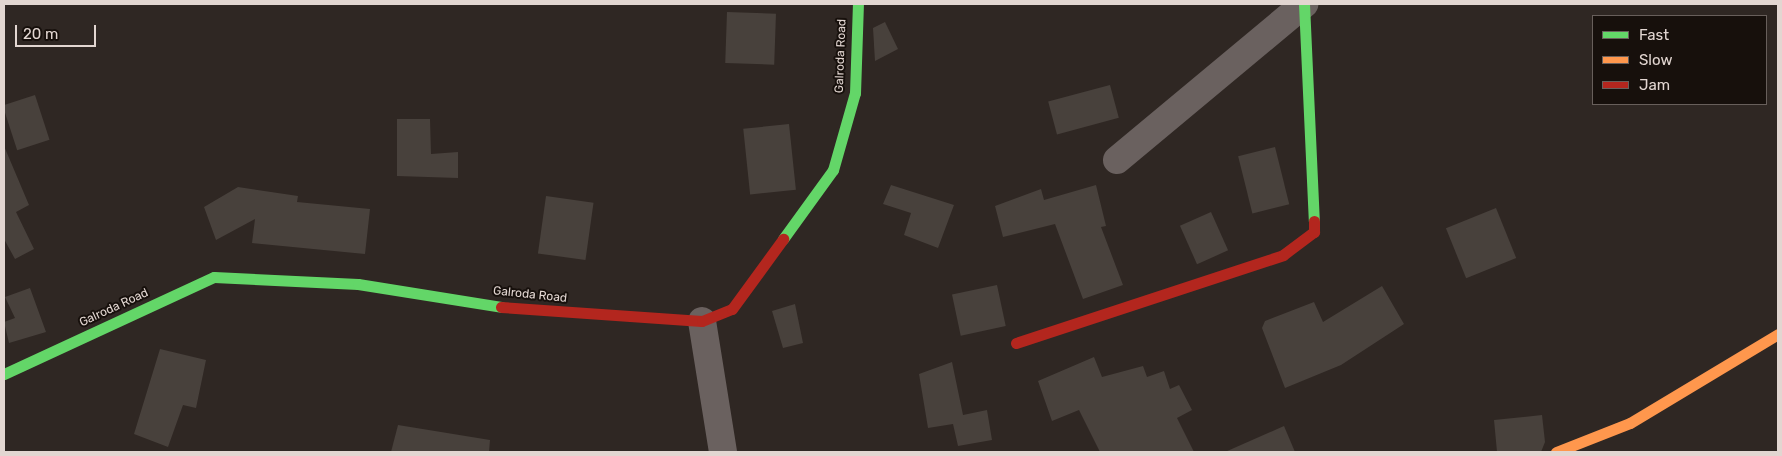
<!DOCTYPE html>
<html>
<head>
<meta charset="utf-8">
<style>
  body { margin:0 }
  #map { position:relative; width:1782px; height:456px; overflow:hidden; background:#2f2723; font-family:Rubik,sans-serif }
  div>[style] { position:absolute }
  .building>* { inset:0; background:#48413c; transform-origin:0 0 }
  .street>* { height:28px; margin:-14px; padding:0 14px; transform-origin:14px; border-radius:14px; background:#6a615f }
  .fast>* { height:11px; margin:-5.5px; padding:0 5.5px; transform-origin:5.5px; border-radius:5.5px; background:#63d668 }
  .slow>* { height:11px; margin:-5.5px; padding:0 5.5px; transform-origin:5.5px; border-radius:5.5px; background:#ff974d }
  .jam>* { height:11px; margin:-5.5px; padding:0 5.5px; transform-origin:5.5px; border-radius:5.5px; background:#b3261e }
  span { translate:-50% -50%; white-space:nowrap; text-align:center; line-height:1.15; -webkit-text-stroke:4px #17100c; paint-order:stroke }
  .street-label { font-size:12px; color:#e2d6d1 }
  .frame { position:absolute; inset:0; border:5px solid #e2d6d1; pointer-events:none }
  .legend { position:absolute; left:1592px; top:15px; width:175px; height:90px; box-sizing:border-box; background:#17100c; border:1px solid #685f5b; margin:0; padding:6px 9px; list-style:none; font-size:15px; color:#e2d6d1 }
  .legend li { display:flex; align-items:center; gap:10px; height:25px }
  .legend b { width:25px; border:1px solid #685f5b }
  .scale { position:absolute; left:15px; top:25px; width:81px; height:22px; box-sizing:border-box; border:2px solid #e2d6d1; border-top:0; padding-left:6px; font-size:15px; line-height:18px; white-space:nowrap; color:#e2d6d1; -webkit-text-stroke:4px #17100c; paint-order:stroke }
</style>
</head>
<body>
<div id="map">
  <div class="building">
    <div style="left:727px;top:12px;width:49px;height:51px;rotate:2deg"></div>
    <div style="clip-path:polygon(885px 22px,898px 49px,875px 61px,873px 28px)"></div>
    <div style="left:1110px;top:85px;width:34px;height:64px;rotate:75deg"></div>
    <div style="left:35px;top:95px;width:47px;height:34px;rotate:72deg"></div>
    <div style="clip-path:polygon(397px 119px,430px 119px,431px 154px,458px 152px,458px 178px,397px 176px)"></div>
    <div style="left:789px;top:124px;width:66px;height:46px;rotate:84deg"></div>
    <div style="clip-path:polygon(4px 146px,29px 205px,16px 212px,34px 249px,15px 259px,4px 239px)"></div>
    <div style="left:1275px;top:147px;width:59px;height:38px;rotate:76deg"></div>
    <div style="clip-path:polygon(891px 185px,954px 205px,938px 248px,904px 235px,911px 213px,883px 204px)"></div>
    <div style="clip-path:polygon(1096px 185px,1106px 226px,1101px 227px,1123px 285px,1083px 299px,1055px 224px,1003px 237px,995px 206px,1041px 189px,1044px 200px)"></div>
    <div style="clip-path:polygon(238px 187px,298px 196px,297px 202px,370px 209px,365px 254px,252px 243px,255px 219px,216px 240px,204px 207px)"></div>
    <div style="left:546px;top:196px;width:48px;height:58px;rotate:8deg"></div>
    <div style="left:1496px;top:208px;width:54px;height:54px;rotate:68deg"></div>
    <div style="left:1211px;top:212px;width:42px;height:34px;rotate:66deg"></div>
    <div style="left:997px;top:285px;width:42px;height:46px;rotate:78deg"></div>
    <div style="clip-path:polygon(1382px 286px,1404px 324px,1341px 365px,1285px 388px,1262px 328px,1265px 321px,1314px 302px,1323px 322px)"></div>
    <div style="clip-path:polygon(30px 288px,46px 332px,9px 343px,4px 322px,15px 318px,5px 297px)"></div>
    <div style="clip-path:polygon(795px 304px,803px 343px,783px 348px,772px 311px)"></div>
    <div style="clip-path:polygon(160px 349px,206px 360px,196px 408px,183px 405px,168px 447px,134px 434px)"></div>
    <div style="clip-path:polygon(1094px 357px,1102px 377px,1143px 366px,1147px 377px,1164px 371px,1170px 389px,1179px 385px,1192px 410px,1177px 418px,1194px 452px,1100px 452px,1079px 410px,1052px 421px,1038px 381px)"></div>
    <div style="clip-path:polygon(952px 362px,963px 415px,987px 410px,992px 440px,958px 446px,953px 424px,928px 428px,919px 374px)"></div>
    <div style="clip-path:polygon(1542px 415px,1545px 442px,1541px 452px,1497px 452px,1494px 420px)"></div>
    <div style="clip-path:polygon(398px 425px,490px 440px,489px 452px,391px 452px)"></div>
    <div style="clip-path:polygon(1284px 426px,1295px 452px,1225px 452px)"></div>
  </div>
  <div class="street">
    <div style="left:1117px;top:160px;width:244px;rotate:-39.8deg"></div>
    <div style="left:702px;top:321px;width:133px;rotate:80.9deg"></div>
  </div>
  <div class="fast">
    <div style="left:1304px;top:4px;width:217px;rotate:87.4deg"></div>
    <div style="left:783px;top:239px;width:85px;rotate:-54.1deg"></div>
    <div style="left:833px;top:170px;width:80px;rotate:-74.1deg"></div>
    <div style="left:855px;top:93px;width:89px;rotate:-88.1deg"></div>
    <div style="left:4px;top:374px;width:231px;rotate:-24.8deg"></div>
    <div style="left:214px;top:277px;width:144px;rotate:2.8deg"></div>
    <div style="left:358px;top:284px;width:145px;rotate:9.1deg"></div>
  </div>
  <div class="slow">
    <div style="left:1556px;top:452px;width:79px;rotate:-21.4deg"></div>
    <div style="left:1630px;top:423px;width:173px;rotate:-31deg"></div>
  </div>
  <div class="jam">
    <div style="left:501px;top:307px;width:201px;rotate:4deg"></div>
    <div style="left:702px;top:321px;width:32px;rotate:-22deg"></div>
    <div style="left:732px;top:309px;width:87px;rotate:-53.9deg"></div>
    <div style="left:1016px;top:343px;width:281px;rotate:-18.2deg"></div>
    <div style="left:1283px;top:255px;width:39px;rotate:-37deg"></div>
    <div style="left:1314px;top:232px;width:11px;rotate:-90deg"></div>
  </div>
  <div class="street-label">
    <span style="left:841px;top:56px;rotate:-88deg">Galroda Road</span>
    <span style="left:530px;top:295px;rotate:6deg">Galroda Road</span>
    <span style="left:114px;top:308px;rotate:-25deg">Galroda Road</span>
  </div>
  <div class="frame"></div>
  <ul class="legend">
  <li><b style="height:6px;background:#63d668"></b>Fast</li>
  <li><b style="height:6px;background:#ff974d"></b>Slow</li>
  <li><b style="height:6px;background:#b3261e"></b>Jam</li>
  </ul>
  <div class="scale">20 m</div>
</div>
</body>
</html>
